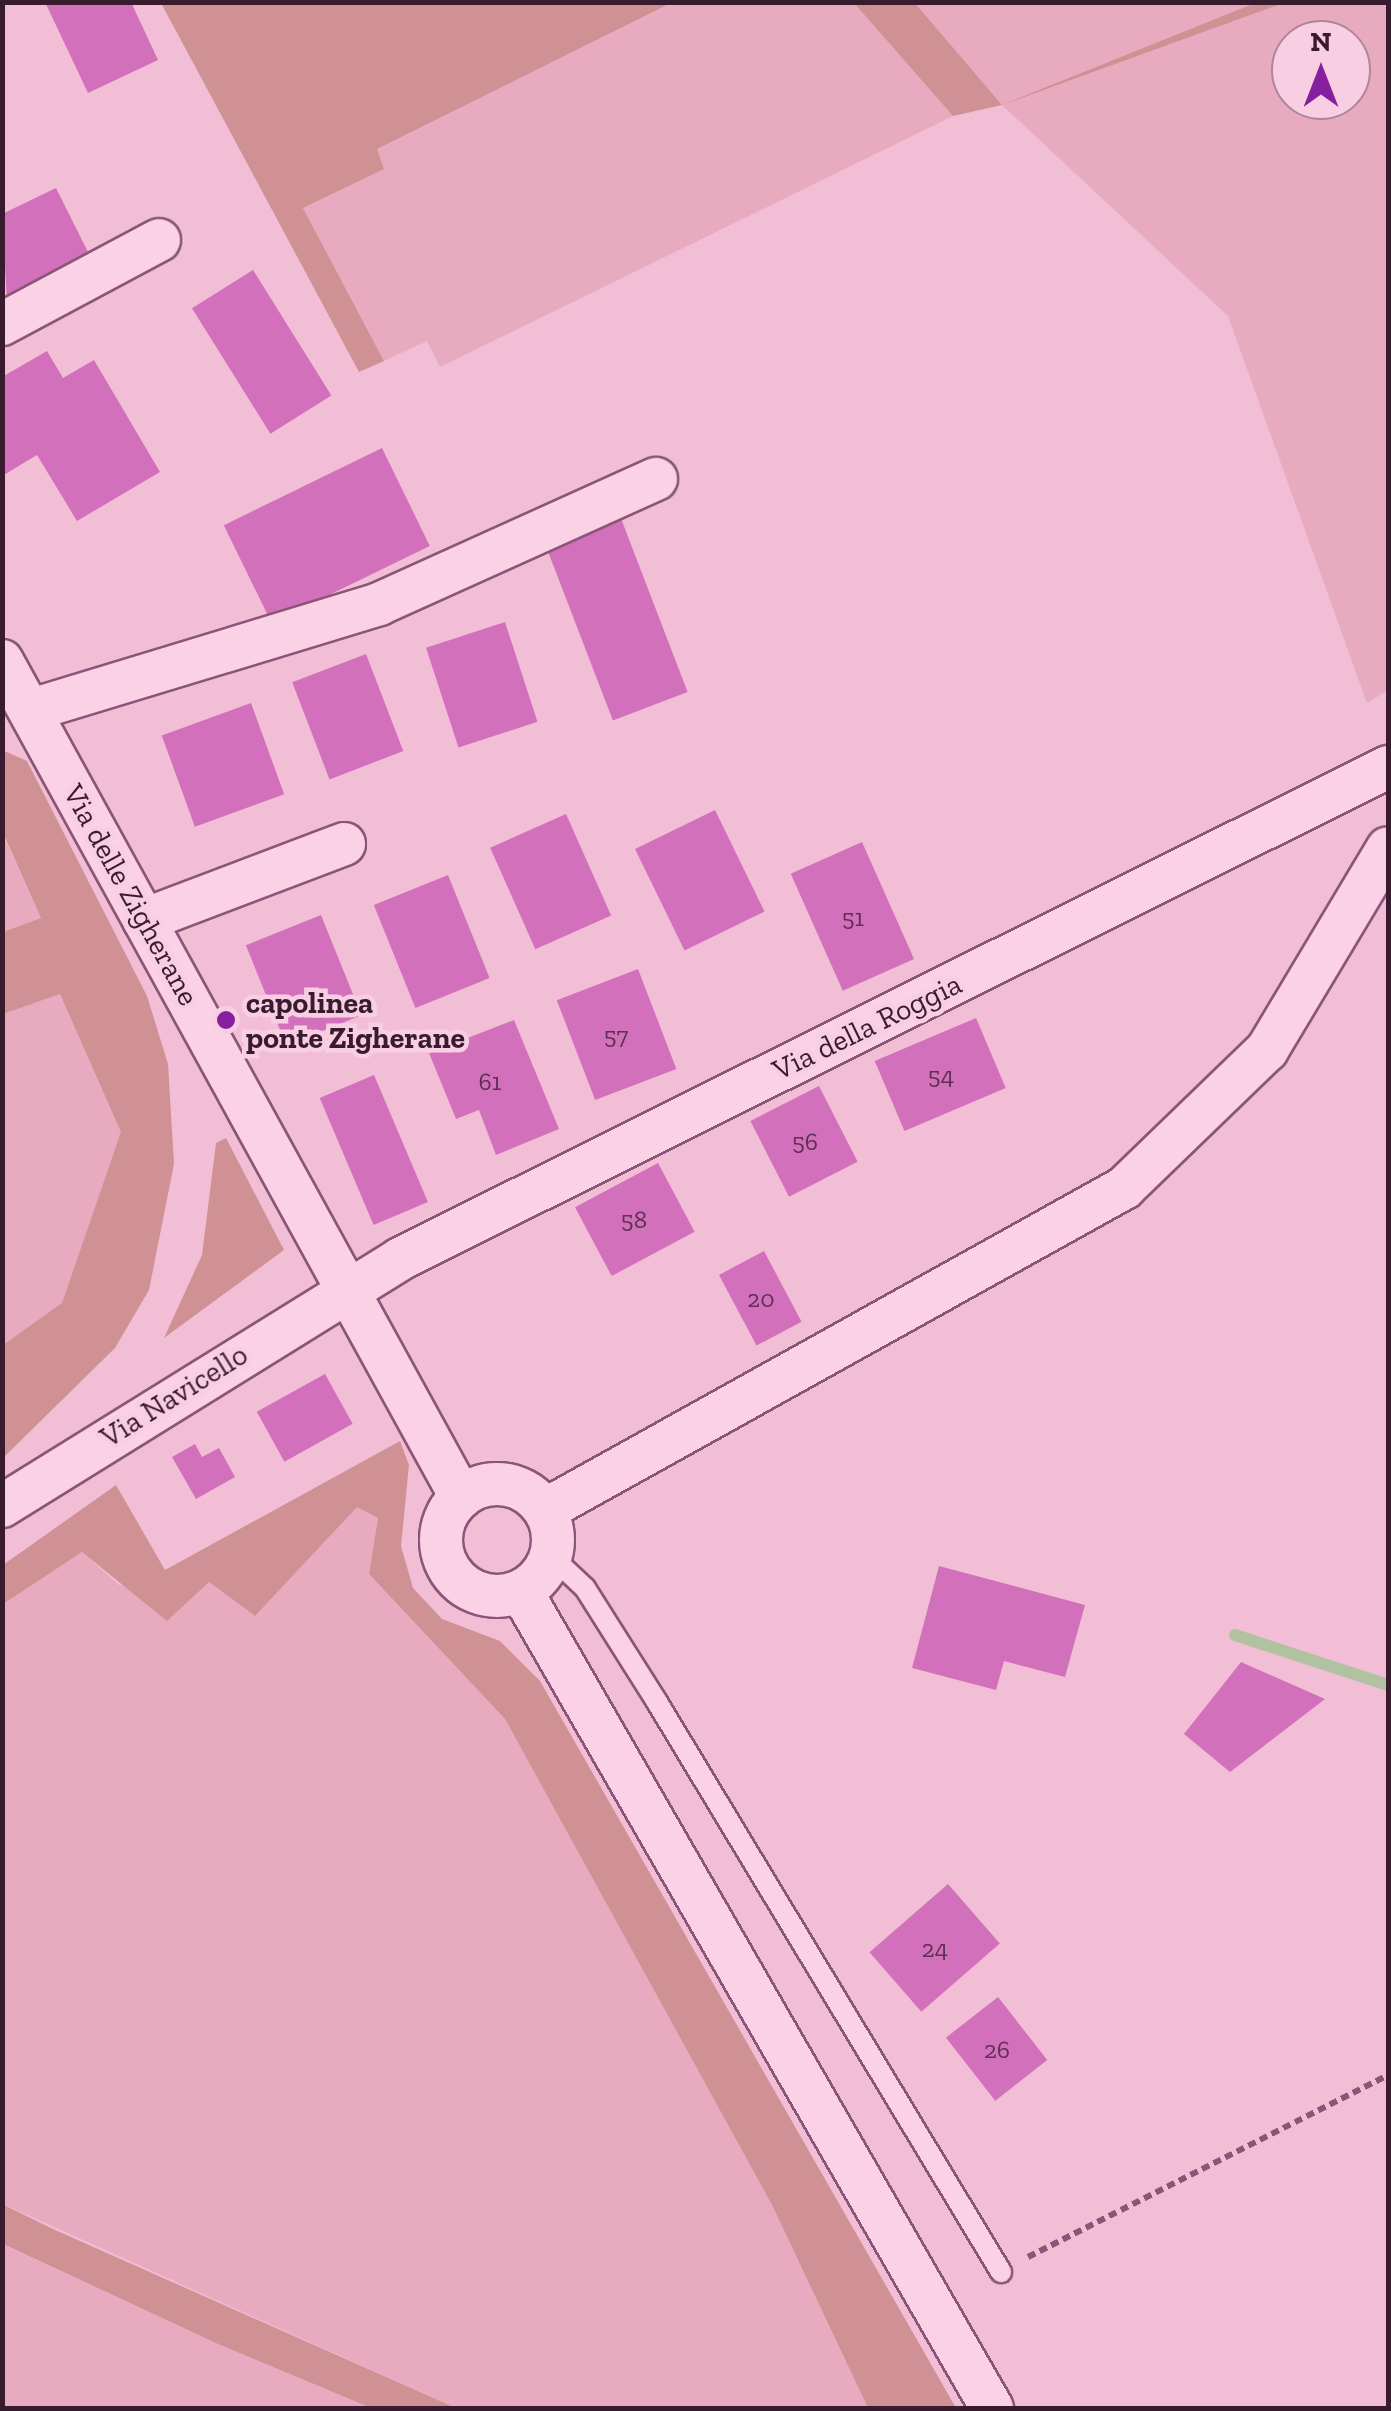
<!DOCTYPE html>
<html>
<head>
<meta charset="utf-8">
<style>
  body { margin:0 }
  #map { position:relative; width:1391px; height:2411px; overflow:hidden; background:#f1bed6; font-family:"Zilla Slab",serif }
  div>[style] { position:absolute }
  .farmland>* { inset:0; background:#e7aabf }
  .green>* { inset:0; background:#d09195 }
  .stream>* { height:12px; margin:-6px; padding:0 6px; transform-origin:6px; border-radius:6px; background:#b1c2a1 }
  .building>* { inset:0; background:#d370bb; transform-origin:0 0 }
  .path>* { height:6px; margin-top:-3px; transform-origin:0; background:repeating-linear-gradient(90deg,#8b5578 0 8px,transparent 0 13px) }
  .roads { filter:drop-shadow(2px 0 #8b5578) drop-shadow(-2px 0 #8b5578) drop-shadow(0 2px #8b5578) drop-shadow(0 -2px #8b5578) }
  .service>* { height:20px; margin:-10px; padding:0 10px; transform-origin:10px; border-radius:10px; background:#fbd1e5 }
  .minor>* { height:42px; margin:-21px; padding:0 21px; transform-origin:21px; border-radius:21px; background:#fbd1e5 }
  .minor>.ring { margin:-21px; padding:0; box-sizing:content-box; background:none; border:42px solid #fbd1e5; border-radius:50% }
  .dots>* { width:28px; height:28px; translate:-50% -50%; box-sizing:border-box; border:5px solid #f8cee2; border-radius:50% }
  span { translate:-50% -50%; white-space:nowrap; text-align:center; line-height:1.15; -webkit-text-stroke:9px #f8cee2; paint-order:stroke }
  .number-label { font-size:25px; color:#603053 }
  .number-label span { -webkit-text-stroke-width:0 }
  .street-label { font-size:30px; color:#391b30 }
  .poi-label { font-size:30px; color:#391b30; font-weight:700 }
  .left { translate:0 -50%; text-align:left }
  .frame { position:absolute; inset:0; border:5px solid #391b30; pointer-events:none }
  .north { position:absolute; left:1271px; top:20px; width:100px; height:100px; box-sizing:border-box; background:#f8cee2; border:2px solid #ac869b; border-radius:50%; rotate:0deg; font-size:28px; font-weight:700; line-height:40px; text-align:center; color:#391b30 }
  .north::after { content:''; display:block; margin:auto; width:35px; height:45px; background:#87209e; clip-path:polygon(50% 0,100% 100%,50% 72%,0 100%) }
</style>
</head>
<body>
<div id="map">
  <div class="farmland">
    <div style="clip-path:polygon(734px 2px,854px 3px,953px 116px,440px 367px,427px 341px,384px 361px,303px 208px,383px 169px,376px 149px,671px 3px)"></div>
    <div style="clip-path:polygon(evenodd,915px 3px,1255px 3px,1041px 91px,1284px 3px,1388px 3px,1388px 690px,1367px 703px,1228px 316px,1002px 105px,915px 3px,1291px 40px,1351px 40px,1351px 100px,1291px 100px,1291px 40px)"></div>
    <div style="clip-path:polygon(2px 833px,41px 918px,3px 932px,2px 932px)"></div>
    <div style="clip-path:polygon(60px 994px,122px 1132px,62px 1304px,3px 1345px,2px 1014px)"></div>
    <div style="clip-path:polygon(357px 1506px,378px 1518px,369px 1574px,505px 1719px,772px 2205px,868px 2408px,456px 2408px,3px 2204px,2px 1604px,82px 1552px,119px 1585px,209px 1582px,255px 1616px)"></div>
    <div style="clip-path:polygon(2px 2244px,218px 2344px,371px 2408px,3px 2408px)"></div>
  </div>
  <div class="green">
    <div style="clip-path:polygon(161px 3px,671px 3px,377px 149px,384px 169px,303px 208px,384px 361px,359px 372px)"></div>
    <div style="clip-path:polygon(854px 3px,915px 3px,1002px 105px,1255px 3px,1284px 3px,1002px 105px,953px 116px)"></div>
    <div style="clip-path:polygon(2px 750px,27px 761px,147px 996px,168px 1064px,174px 1164px,149px 1290px,115px 1348px,3px 1458px,3px 1345px,62px 1303px,121px 1132px,60px 994px,3px 1014px,3px 932px,41px 918px,3px 833px)"></div>
    <div style="clip-path:polygon(226px 1138px,284px 1250px,164px 1338px,202px 1255px,216px 1143px)"></div>
    <div style="clip-path:polygon(400px 1441px,409px 1465px,401px 1546px,413px 1588px,442px 1619px,500px 1641px,540px 1681px,956px 2408px,868px 2408px,772px 2205px,505px 1719px,369px 1574px,378px 1518px,357px 1507px,255px 1616px,209px 1582px,167px 1621px,82px 1552px,3px 1604px,3px 1565px,116px 1485px,165px 1570px)"></div>
    <div style="clip-path:polygon(2px 2204px,53px 2229px,456px 2408px,371px 2408px,218px 2344px,3px 2244px)"></div>
  </div>
  <div class="stream">
    <div style="left:1235px;top:1635px;width:161px;rotate:18.1deg"></div>
  </div>
  <div class="building">
    <div style="clip-path:polygon(45px 2px,131px 2px,158px 60px,88px 93px)"></div>
    <div style="clip-path:polygon(56px 188px,92px 260px,7px 301px,2px 214px)"></div>
    <div style="left:253px;top:270px;width:148px;height:72px;rotate:58deg"></div>
    <div style="clip-path:polygon(47px 351px,63px 378px,94px 360px,160px 472px,77px 521px,37px 455px,2px 476px,2px 377px)"></div>
    <div style="left:382px;top:448px;width:109px;height:176px;rotate:64deg"></div>
    <div style="left:617px;top:508px;width:197px;height:80px;rotate:69deg"></div>
    <div style="left:505px;top:622px;width:105px;height:83px;rotate:72deg"></div>
    <div style="left:366px;top:654px;width:104px;height:79px;rotate:69deg"></div>
    <div style="left:251px;top:703px;width:97px;height:95px;rotate:70deg"></div>
    <div style="left:715px;top:810px;width:113px;height:89px;rotate:64deg"></div>
    <div style="left:566px;top:814px;width:111px;height:83px;rotate:66deg"></div>
    <div style="left:862px;top:842px;width:128px;height:78px;rotate:66deg"></div>
    <div style="left:448px;top:875px;width:111px;height:80px;rotate:68deg"></div>
    <div style="left:321px;top:915px;width:108px;height:81px;rotate:68deg"></div>
    <div style="left:638px;top:969px;width:107px;height:87px;rotate:69deg"></div>
    <div style="left:976px;top:1018px;width:76px;height:110px;rotate:67deg"></div>
    <div style="clip-path:polygon(514px 1020px,559px 1129px,496px 1155px,479px 1110px,456px 1119px,429px 1053px)"></div>
    <div style="left:374px;top:1075px;width:138px;height:59px;rotate:67deg"></div>
    <div style="left:819px;top:1086px;width:85px;height:77px;rotate:63deg"></div>
    <div style="left:658px;top:1163px;width:78px;height:94px;rotate:62deg"></div>
    <div style="left:764px;top:1251px;width:80px;height:51px;rotate:62deg"></div>
    <div style="left:325px;top:1374px;width:57px;height:78px;rotate:61deg"></div>
    <div style="clip-path:polygon(195px 1444px,202px 1457px,219px 1448px,235px 1477px,196px 1499px,172px 1457px)"></div>
    <div style="clip-path:polygon(939px 1566px,1085px 1605px,1065px 1677px,1004px 1661px,996px 1690px,912px 1668px)"></div>
    <div style="clip-path:polygon(1241px 1662px,1325px 1699px,1230px 1772px,1184px 1734px)"></div>
    <div style="left:948px;top:1884px;width:79px;height:104px;rotate:49deg"></div>
    <div style="left:998px;top:1997px;width:80px;height:66px;rotate:52deg"></div>
  </div>
  <div class="path">
    <div style="left:1028px;top:2257px;width:403px;rotate:-26.8deg"></div>
  </div>
  <div class="roads">
    <div class="service">
      <div style="left:551px;top:1556px;width:47px;rotate:43.3deg"></div>
      <div style="left:585px;top:1588px;width:135px;rotate:57.7deg"></div>
      <div style="left:657px;top:1702px;width:666px;rotate:58.89deg"></div>
    </div>
    <div class="minor">
      <div style="left:2px;top:324px;width:178px;rotate:-28.1deg"></div>
      <div style="left:2px;top:661px;width:954px;rotate:61.23deg"></div>
      <div style="left:31px;top:710px;width:364px;rotate:-16.9deg"></div>
      <div style="left:379px;top:604px;width:304px;rotate:-24.3deg"></div>
      <div style="left:144px;top:920px;width:214px;rotate:-20.8deg"></div>
      <div class="ring" style="left:441px;top:1484px;width:70px;height:70px"></div>
      <div style="left:2px;top:1506px;width:468px;rotate:-31.8deg"></div>
      <div style="left:400px;top:1259px;width:1104px;rotate:-26.47deg"></div>
      <div style="left:545px;top:1510px;width:663px;rotate:-29.08deg"></div>
      <div style="left:1124px;top:1188px;width:199px;rotate:-44deg"></div>
      <div style="left:1267px;top:1050px;width:235px;rotate:-59.1deg"></div>
      <div style="left:521px;top:1591px;width:943px;rotate:60.04deg"></div>
    </div>
  </div>
  <div class="dots">
    <div style="left:226px;top:1020px;background:#87209e"></div>
  </div>
  <div class="number-label">
    <span style="left:853px;top:917px">51</span>
    <span style="left:616px;top:1035px">57</span>
    <span style="left:941px;top:1075px">54</span>
    <span style="left:490px;top:1081px">61</span>
    <span style="left:805px;top:1141px">56</span>
    <span style="left:634px;top:1219px">58</span>
    <span style="left:761px;top:1298px">20</span>
    <span style="left:935px;top:1948px">24</span>
    <span style="left:997px;top:2049px">26</span>
  </div>
  <div class="street-label">
    <span style="left:131px;top:895px;rotate:61deg">Via delle Zigherane</span>
    <span style="left:867px;top:1027px;rotate:-26deg">Via della Roggia</span>
    <span style="left:174px;top:1396px;rotate:-32deg">Via Navicello</span>
  </div>
  <div class="poi-label">
    <span class="left" style="left:246px;top:1020px">capolinea<br>ponte Zigherane</span>
  </div>
  <div class="frame"></div>
  <div class="north">N</div>
</div>
</body>
</html>
